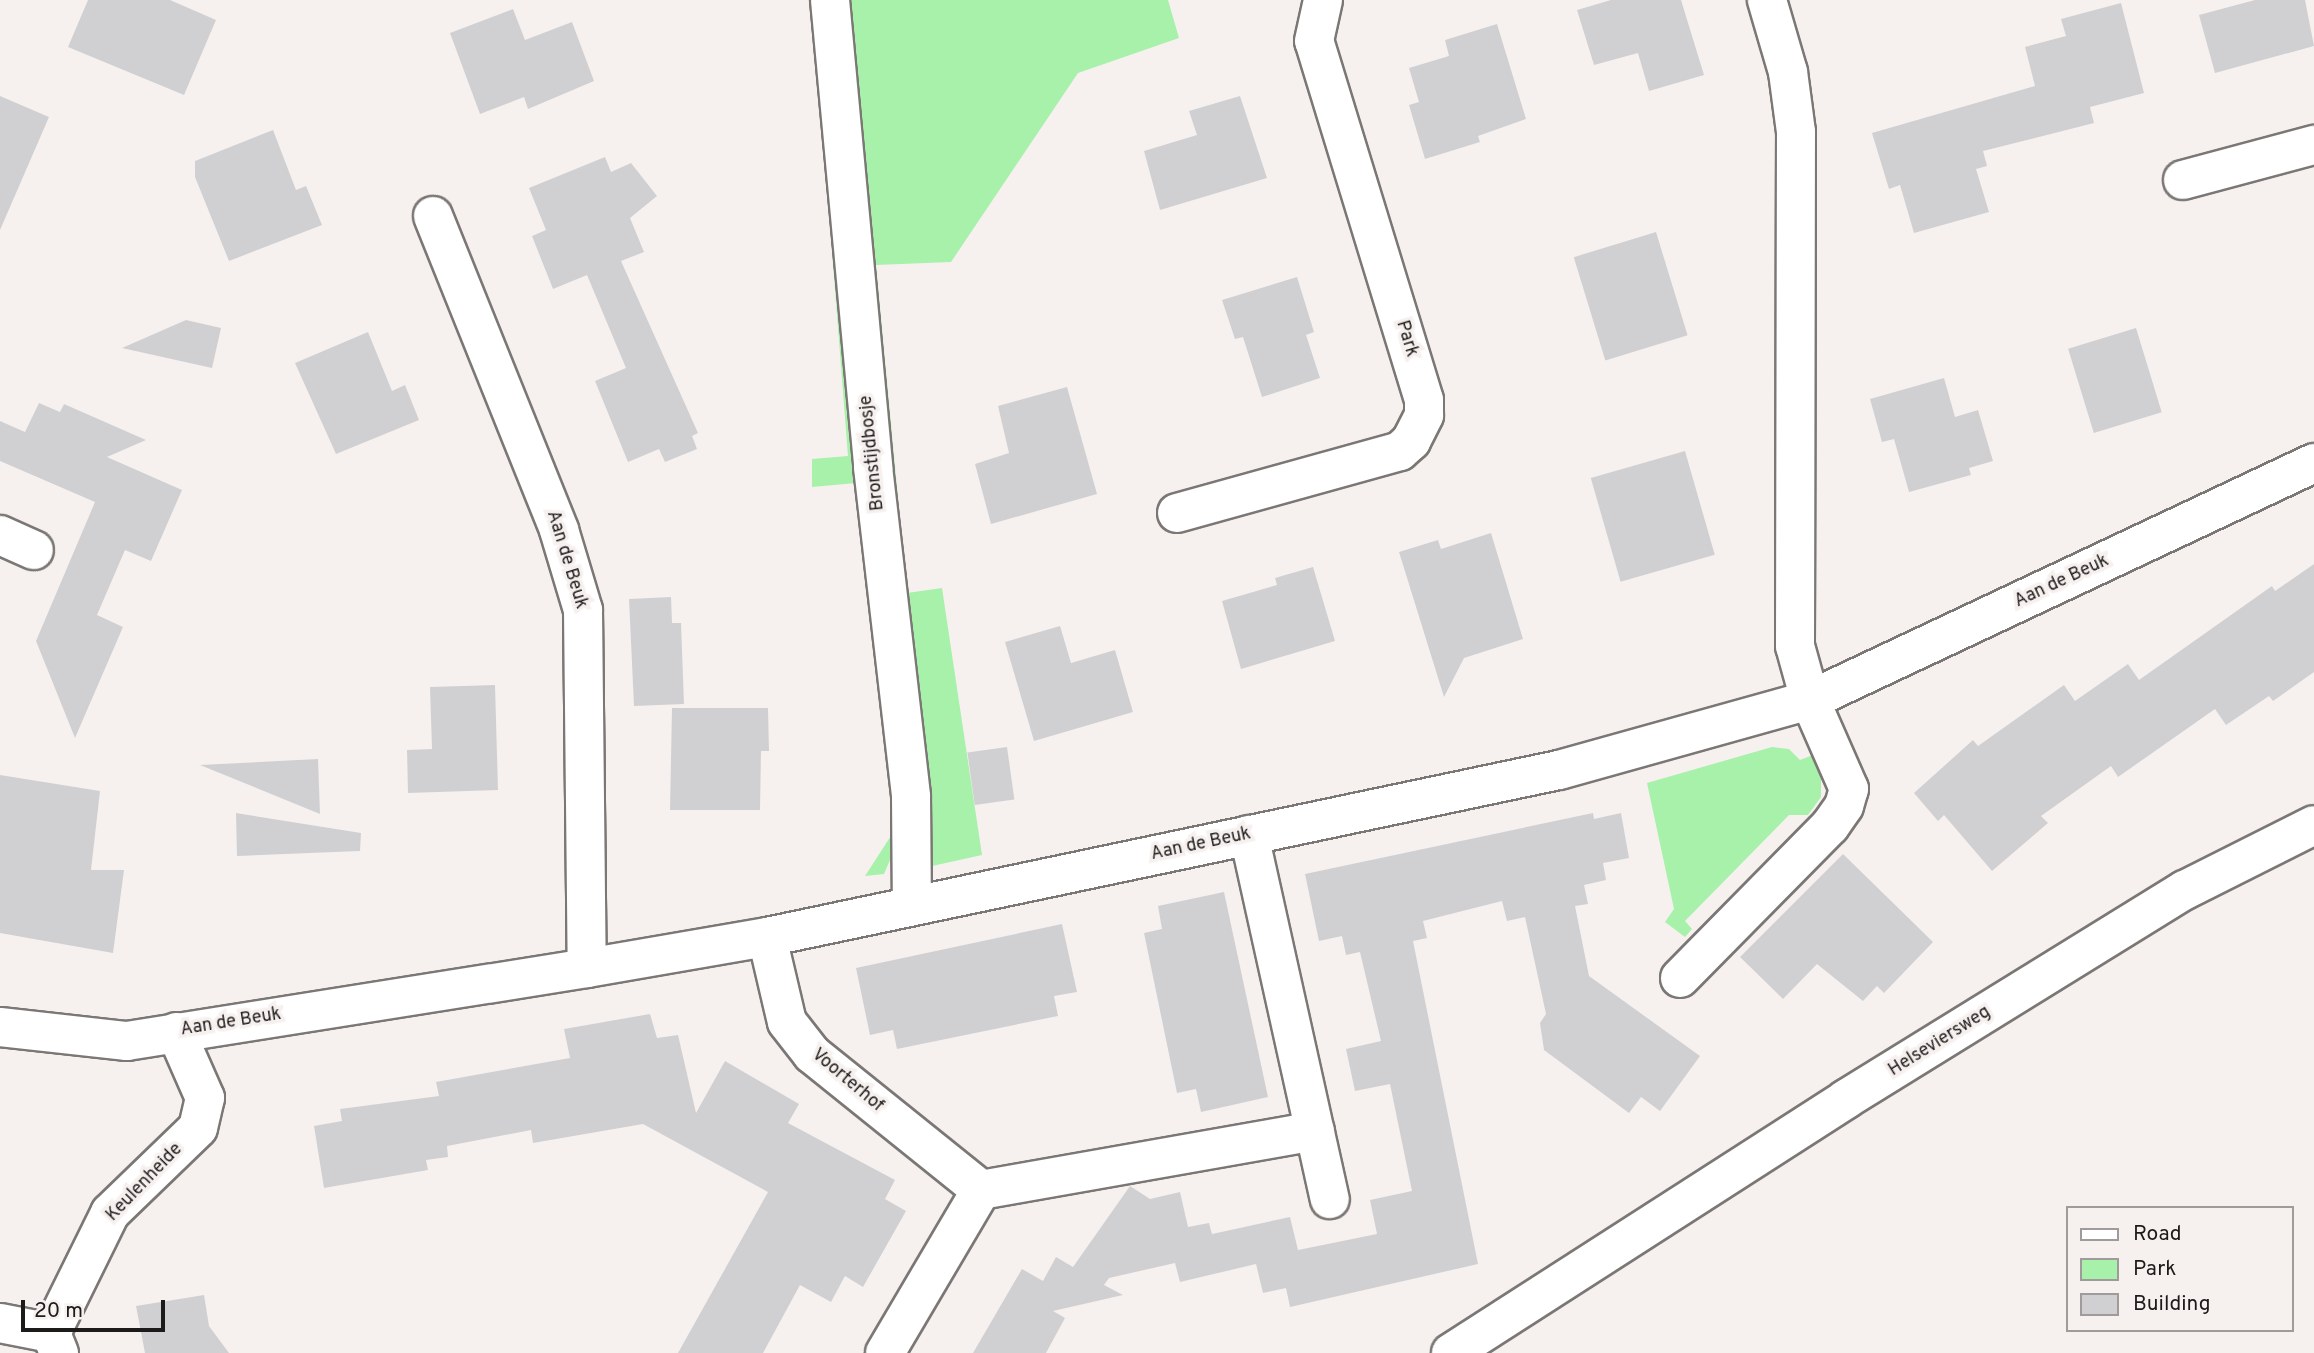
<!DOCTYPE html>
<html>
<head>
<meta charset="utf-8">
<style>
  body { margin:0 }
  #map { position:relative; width:2314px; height:1353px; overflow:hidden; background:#f6f1ef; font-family:Overpass,sans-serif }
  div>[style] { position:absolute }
  .green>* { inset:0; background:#a7f1ab }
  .building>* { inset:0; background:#d0d0d3; transform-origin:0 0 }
  .roads { filter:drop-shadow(2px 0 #7b7775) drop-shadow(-2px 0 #7b7775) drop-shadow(0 2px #7b7775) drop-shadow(0 -2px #7b7775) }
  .minor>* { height:38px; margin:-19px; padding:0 19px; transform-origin:19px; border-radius:19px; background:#fff }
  span { translate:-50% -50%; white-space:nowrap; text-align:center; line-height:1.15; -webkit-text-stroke:7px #f6f1ef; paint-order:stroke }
  .street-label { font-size:18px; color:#1d1b1a }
  .legend { position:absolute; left:2066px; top:1206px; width:228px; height:126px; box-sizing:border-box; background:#f6f1ef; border:2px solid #9f9b9a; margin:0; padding:9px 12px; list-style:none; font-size:21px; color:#1d1b1a }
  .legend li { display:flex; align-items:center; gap:14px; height:35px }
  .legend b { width:35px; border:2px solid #9f9b9a }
  .scale { position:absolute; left:21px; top:1300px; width:144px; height:32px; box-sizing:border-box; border:4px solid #1d1b1a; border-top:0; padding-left:9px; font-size:21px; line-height:24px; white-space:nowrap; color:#1d1b1a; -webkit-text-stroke:5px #f6f1ef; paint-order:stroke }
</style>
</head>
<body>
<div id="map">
  <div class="green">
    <div style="clip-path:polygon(841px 0,1168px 0,1179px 38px,1078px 73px,951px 262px,876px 265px,907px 593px,942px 588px,982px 855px,923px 868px)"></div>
    <div style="clip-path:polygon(815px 33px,902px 809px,893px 853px,884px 874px,865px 876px,896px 828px,856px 483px,812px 487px,812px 459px,848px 456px)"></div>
    <div style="clip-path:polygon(1772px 747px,1789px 749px,1800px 760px,1813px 755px,1821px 771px,1821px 797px,1808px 815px,1789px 815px,1685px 921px,1692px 929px,1685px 937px,1665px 922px,1674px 909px,1647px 783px)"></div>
  </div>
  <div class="building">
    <div style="clip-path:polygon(88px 0,170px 0,216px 20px,184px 95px,68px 47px)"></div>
    <div style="clip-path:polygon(1611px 0,1681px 0,1704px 75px,1649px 91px,1638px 53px,1594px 65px,1577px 10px)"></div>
    <div style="clip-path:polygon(2255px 0,2305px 0,2314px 46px,2215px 73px,2199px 15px)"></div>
    <div style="clip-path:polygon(2121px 3px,2144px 93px,2090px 107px,2094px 123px,1983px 151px,1987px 166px,1976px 169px,1989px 212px,1914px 233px,1900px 185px,1889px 189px,1872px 133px,2035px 86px,2025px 47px,2066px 36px,2061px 19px)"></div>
    <div style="clip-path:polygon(513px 9px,525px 40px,572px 22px,594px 81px,528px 109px,524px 97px,480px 114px,450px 33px)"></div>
    <div style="clip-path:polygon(1497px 24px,1526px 119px,1478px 136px,1480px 142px,1425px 159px,1409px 105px,1419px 102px,1409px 68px,1449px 56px,1445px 40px)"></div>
    <div style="clip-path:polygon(0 96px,49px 117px,0 230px)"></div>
    <div style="clip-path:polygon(1240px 96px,1267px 178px,1160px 210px,1144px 151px,1197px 135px,1189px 111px)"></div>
    <div style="clip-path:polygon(273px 130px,296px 190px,306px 186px,322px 225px,229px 261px,195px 177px,195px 161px)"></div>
    <div style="clip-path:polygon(605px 157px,611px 172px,631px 163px,657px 196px,630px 218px,644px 252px,621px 261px,698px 433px,692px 436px,697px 449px,665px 462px,659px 449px,628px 462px,595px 381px,626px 368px,587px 275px,553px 289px,532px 236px,546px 230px,529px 188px)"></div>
    <div style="left:1656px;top:232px;width:108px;height:86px;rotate:73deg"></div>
    <div style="clip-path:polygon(1297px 277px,1314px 332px,1306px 335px,1320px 378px,1262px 397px,1243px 337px,1235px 339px,1222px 300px)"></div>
    <div style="clip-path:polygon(186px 320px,221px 328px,212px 368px,122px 348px)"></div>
    <div style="left:2136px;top:328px;width:88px;height:71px;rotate:73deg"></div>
    <div style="clip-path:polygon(368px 332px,392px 391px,405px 385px,419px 420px,336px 454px,295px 363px)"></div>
    <div style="clip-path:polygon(1944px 378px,1955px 417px,1978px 410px,1993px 461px,1969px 468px,1971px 475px,1909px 492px,1894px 439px,1882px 442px,1870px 399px)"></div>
    <div style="clip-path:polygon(1067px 387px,1097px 494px,991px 524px,975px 464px,1009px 453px,998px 406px)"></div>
    <div style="clip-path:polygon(39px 403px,60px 412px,64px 404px,146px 440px,107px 457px,182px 490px,151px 561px,125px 550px,97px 615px,123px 627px,75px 738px,36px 641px,95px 502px,0 461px,0 421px,25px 432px)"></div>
    <div style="left:1685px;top:451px;width:108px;height:98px;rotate:74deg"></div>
    <div style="clip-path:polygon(1491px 533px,1523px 639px,1464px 658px,1444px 697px,1399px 552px,1438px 540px,1441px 549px)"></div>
    <div style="clip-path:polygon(2314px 564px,2314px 672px,2273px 701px,2269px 696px,2226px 725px,2215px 709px,2118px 777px,2111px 766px,2041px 816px,2048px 823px,1992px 871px,1944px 815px,1938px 821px,1914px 793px,1973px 740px,1978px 746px,2064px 685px,2075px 701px,2128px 664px,2139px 680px,2272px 586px,2275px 591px)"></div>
    <div style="clip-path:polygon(1313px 567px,1335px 641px,1241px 669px,1222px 601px,1277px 585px,1275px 578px)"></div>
    <div style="clip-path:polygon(671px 597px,672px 623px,681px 623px,684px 704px,634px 706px,629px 599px)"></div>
    <div style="clip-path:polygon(1060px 626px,1071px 663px,1115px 650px,1133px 712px,1034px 741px,1005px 642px)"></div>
    <div style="clip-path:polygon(495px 685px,498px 790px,408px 793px,407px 750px,432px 749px,430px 687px)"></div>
    <div style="clip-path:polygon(672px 708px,768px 708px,769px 751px,761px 751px,760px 810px,670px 810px)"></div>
    <div style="left:1007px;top:747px;width:53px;height:40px;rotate:82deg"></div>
    <div style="clip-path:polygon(318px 759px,320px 814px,200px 765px)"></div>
    <div style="clip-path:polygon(0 775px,100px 791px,91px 870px,124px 870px,113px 953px,0 933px)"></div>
    <div style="clip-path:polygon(236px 813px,361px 833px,360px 851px,237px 856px)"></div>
    <div style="clip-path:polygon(1593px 813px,1594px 819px,1621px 813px,1629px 858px,1603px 863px,1606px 880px,1584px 885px,1588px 904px,1575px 906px,1589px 976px,1700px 1056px,1660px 1111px,1641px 1097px,1629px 1113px,1544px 1050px,1540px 1023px,1546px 1014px,1525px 917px,1507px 921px,1502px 901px,1423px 921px,1427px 938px,1413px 941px,1478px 1264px,1290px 1307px,1286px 1288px,1263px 1293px,1256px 1264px,1180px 1282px,1175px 1263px,1109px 1278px,1104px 1285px,1123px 1295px,1053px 1311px,1065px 1318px,1046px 1353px,973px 1353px,1022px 1269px,1043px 1281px,1056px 1257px,1073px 1267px,1130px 1186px,1150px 1199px,1180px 1192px,1188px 1227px,1209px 1223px,1212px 1234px,1290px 1217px,1298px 1250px,1377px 1234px,1370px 1200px,1412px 1191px,1390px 1084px,1355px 1091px,1346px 1049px,1381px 1041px,1360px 952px,1346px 955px,1342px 936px,1319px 941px,1305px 874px)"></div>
    <div style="clip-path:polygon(1843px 854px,1933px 942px,1884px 993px,1877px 986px,1863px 1001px,1817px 964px,1783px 999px,1740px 957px)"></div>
    <div style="clip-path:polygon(1224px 892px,1268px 1097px,1201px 1112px,1196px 1089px,1177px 1093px,1144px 933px,1162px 929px,1158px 906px)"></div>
    <div style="clip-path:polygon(1062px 924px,1077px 992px,1054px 996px,1058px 1016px,897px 1049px,893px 1030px,870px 1035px,856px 968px)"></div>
    <div style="clip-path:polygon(650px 1014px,657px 1038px,678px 1035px,696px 1113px,725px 1061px,799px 1104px,788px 1123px,895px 1180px,885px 1199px,906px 1211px,863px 1287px,845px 1276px,831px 1302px,800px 1285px,763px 1353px,678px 1353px,768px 1192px,643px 1124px,533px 1143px,531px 1130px,447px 1146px,448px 1157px,426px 1160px,428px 1170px,324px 1188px,314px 1126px,342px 1121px,340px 1109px,439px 1096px,436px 1082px,570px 1058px,564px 1029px)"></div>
    <div style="clip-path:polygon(204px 1295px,209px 1326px,229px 1353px,145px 1353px,136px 1306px)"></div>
  </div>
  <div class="roads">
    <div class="minor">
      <div style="left:830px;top:0;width:469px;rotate:84.7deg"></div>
      <div style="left:873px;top:467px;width:332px;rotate:83.4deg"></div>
      <div style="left:911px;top:797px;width:109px;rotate:89.5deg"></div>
      <div style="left:2183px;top:180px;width:136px;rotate:-15deg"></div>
      <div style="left:433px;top:216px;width:338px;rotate:68.1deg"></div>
      <div style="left:559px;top:530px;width:84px;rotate:73.3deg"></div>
      <div style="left:583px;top:610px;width:358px;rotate:89.4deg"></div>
      <div style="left:1177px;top:513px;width:231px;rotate:-15.5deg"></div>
      <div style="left:1400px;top:451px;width:15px;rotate:-42deg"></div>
      <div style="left:1411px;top:441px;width:29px;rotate:-63deg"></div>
      <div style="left:1424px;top:415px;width:15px;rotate:-90deg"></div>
      <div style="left:1424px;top:400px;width:375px;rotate:-107deg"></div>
      <div style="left:1314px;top:41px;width:42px;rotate:-77.6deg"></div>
      <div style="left:0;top:535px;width:37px;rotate:24deg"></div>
      <div style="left:1249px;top:835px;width:373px;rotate:77.5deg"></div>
      <div style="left:767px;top:937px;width:87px;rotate:76.8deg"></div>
      <div style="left:787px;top:1022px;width:41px;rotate:52deg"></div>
      <div style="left:812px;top:1054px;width:217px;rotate:38.8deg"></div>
      <div style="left:981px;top:1190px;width:339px;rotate:-10deg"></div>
      <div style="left:1680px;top:978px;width:214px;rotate:-45.4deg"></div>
      <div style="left:1830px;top:826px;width:24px;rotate:-55deg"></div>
      <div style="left:1844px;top:806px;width:18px;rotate:-74deg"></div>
      <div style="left:1849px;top:789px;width:97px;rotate:-113.7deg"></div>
      <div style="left:1810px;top:700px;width:56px;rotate:-105.5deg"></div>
      <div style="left:1795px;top:646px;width:514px;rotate:-89.89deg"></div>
      <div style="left:1796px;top:132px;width:61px;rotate:-97.6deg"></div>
      <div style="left:1788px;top:72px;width:75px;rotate:-106.3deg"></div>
      <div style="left:0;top:1027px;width:128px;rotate:6.3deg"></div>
      <div style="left:127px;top:1041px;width:466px;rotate:-9deg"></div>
      <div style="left:587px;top:968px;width:183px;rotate:-9.8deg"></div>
      <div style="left:767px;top:937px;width:809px;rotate:-11.91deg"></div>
      <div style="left:1559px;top:770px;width:261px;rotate:-15.6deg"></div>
      <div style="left:1810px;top:700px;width:557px;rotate:-25.18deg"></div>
      <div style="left:0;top:1323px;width:52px;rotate:11.1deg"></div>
      <div style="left:59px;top:1353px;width:22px;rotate:-112deg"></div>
      <div style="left:51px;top:1333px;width:134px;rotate:-63.8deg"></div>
      <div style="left:110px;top:1213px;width:122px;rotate:-44deg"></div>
      <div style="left:198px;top:1128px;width:31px;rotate:-77deg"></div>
      <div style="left:205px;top:1098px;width:72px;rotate:-113.7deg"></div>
      <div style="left:885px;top:1353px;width:189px;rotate:-59.5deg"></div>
      <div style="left:1451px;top:1353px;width:470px;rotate:-32.7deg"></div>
      <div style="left:1846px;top:1099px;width:398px;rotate:-31.7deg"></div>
      <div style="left:2185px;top:890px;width:144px;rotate:-26.7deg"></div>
    </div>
  </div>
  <div class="street-label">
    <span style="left:1406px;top:339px;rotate:73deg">Park</span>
    <span style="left:873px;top:453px;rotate:-96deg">Bronstijdbosje</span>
    <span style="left:566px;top:560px;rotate:73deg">Aan de Beuk</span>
    <span style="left:2062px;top:582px;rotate:-25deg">Aan de Beuk</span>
    <span style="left:1201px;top:845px;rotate:-12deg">Aan de Beuk</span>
    <span style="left:231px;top:1023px;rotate:-9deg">Aan de Beuk</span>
    <span style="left:1940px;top:1042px;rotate:-32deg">Helseviersweg</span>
    <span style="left:847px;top:1081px;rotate:40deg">Voorterhof</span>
    <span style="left:145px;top:1183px;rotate:-46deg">Keulenheide</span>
  </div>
  <ul class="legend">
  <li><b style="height:9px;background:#fff"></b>Road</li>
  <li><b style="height:19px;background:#a7f1ab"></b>Park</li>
  <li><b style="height:19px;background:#d0d0d3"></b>Building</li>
  </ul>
  <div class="scale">20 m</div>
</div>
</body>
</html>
